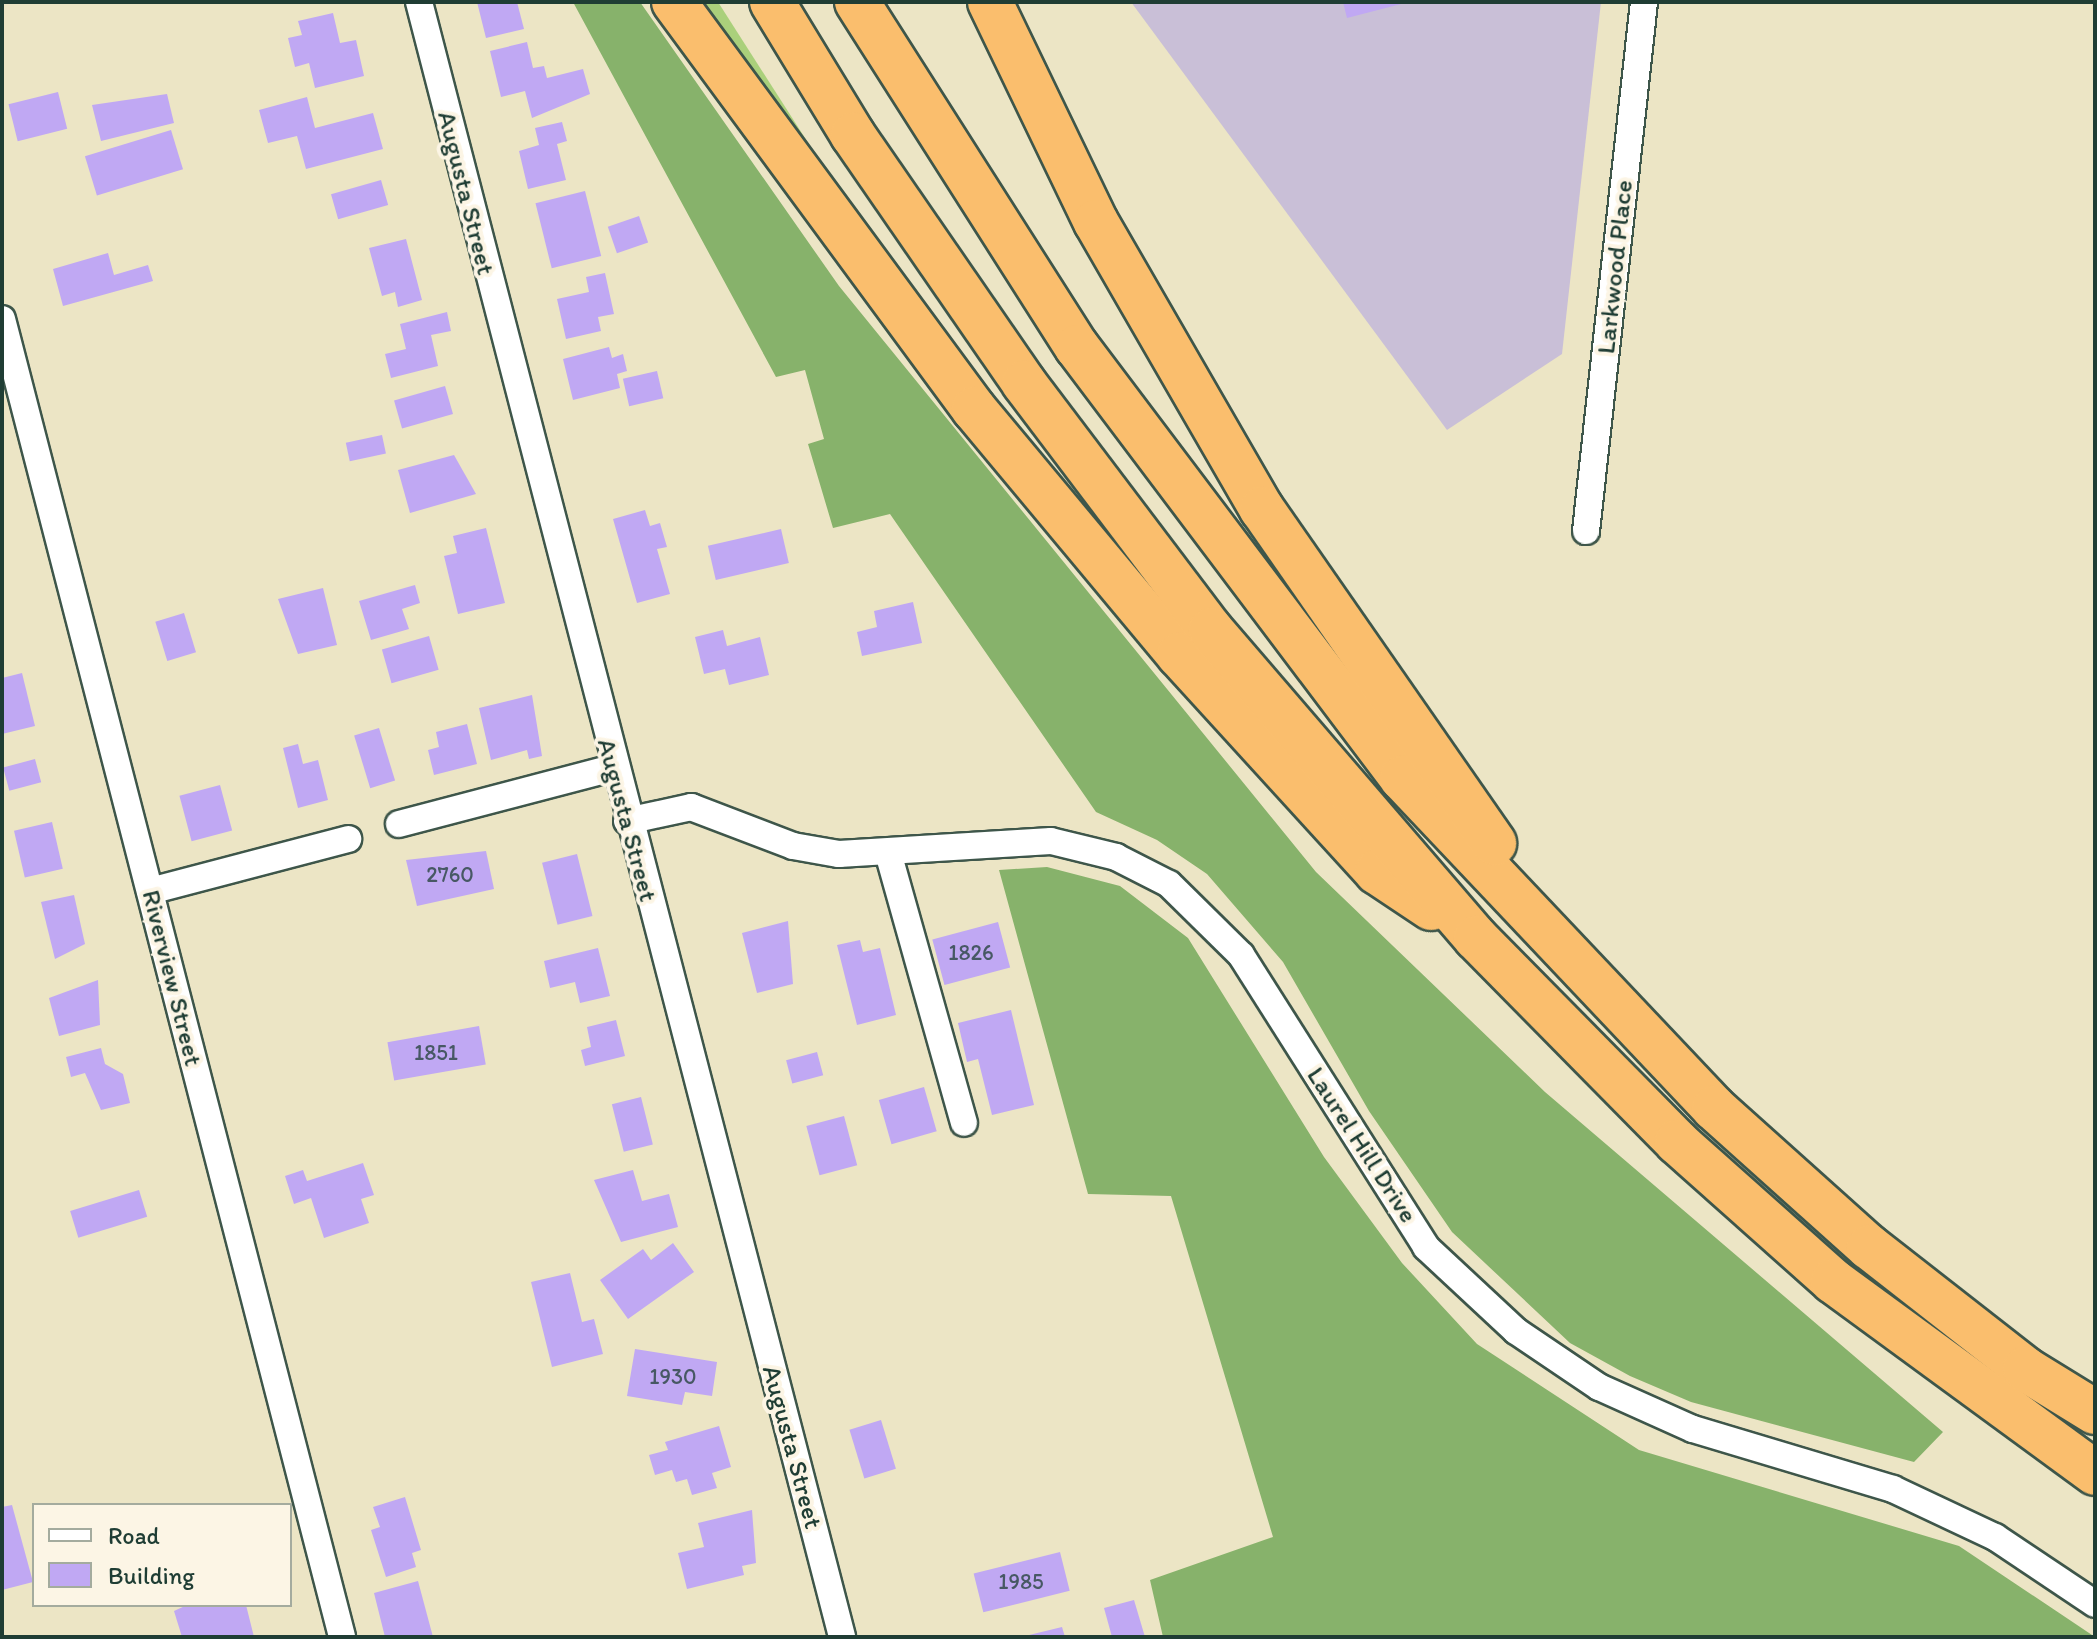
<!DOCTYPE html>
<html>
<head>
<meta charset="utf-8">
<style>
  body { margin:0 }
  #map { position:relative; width:2097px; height:1639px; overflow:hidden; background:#ece5c5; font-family:Itim,sans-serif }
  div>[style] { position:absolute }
  .industrial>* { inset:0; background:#c9bfd7 }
  .green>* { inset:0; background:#aad07b }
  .forest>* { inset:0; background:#87b26b }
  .building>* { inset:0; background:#c0a8f3; transform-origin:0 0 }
  .roads { filter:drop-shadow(2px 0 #3e564a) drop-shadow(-2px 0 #3e564a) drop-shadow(0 2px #3e564a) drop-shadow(0 -2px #3e564a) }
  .street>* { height:26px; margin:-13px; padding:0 13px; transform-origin:13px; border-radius:13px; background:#fff }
  .highway>* { height:44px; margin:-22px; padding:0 22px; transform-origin:22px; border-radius:22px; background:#fabe6d }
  span { translate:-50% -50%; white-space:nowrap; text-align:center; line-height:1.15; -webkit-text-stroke:8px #fcf5e5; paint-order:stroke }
  .number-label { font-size:22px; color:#475864 }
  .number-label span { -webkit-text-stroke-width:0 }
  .street-label { font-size:26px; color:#1f3d34 }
  .frame { position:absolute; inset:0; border:4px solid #1f3d34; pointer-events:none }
  .legend { position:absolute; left:32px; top:1503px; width:260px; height:104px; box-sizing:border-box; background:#fcf5e5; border:2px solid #a4ab9e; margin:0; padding:10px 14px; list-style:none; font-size:24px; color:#1f3d34 }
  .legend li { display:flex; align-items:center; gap:16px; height:40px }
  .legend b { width:40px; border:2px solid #a4ab9e }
</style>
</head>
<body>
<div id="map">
  <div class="industrial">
    <div style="clip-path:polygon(1131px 2px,1601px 2px,1562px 354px,1447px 430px)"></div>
  </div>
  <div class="green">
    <div style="clip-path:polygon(697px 2px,718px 2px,853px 213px)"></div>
  </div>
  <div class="forest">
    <div style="clip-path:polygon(573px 2px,640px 2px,839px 286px,1316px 872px,1545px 1092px,1943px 1432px,1914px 1462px,1691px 1402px,1630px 1376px,1570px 1343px,1452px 1232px,1369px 1111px,1283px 962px,1207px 874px,1157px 840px,1096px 812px,890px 514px,833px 528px,808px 444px,824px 439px,805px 370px,776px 377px)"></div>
    <div style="clip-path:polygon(1047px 867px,1120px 886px,1188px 938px,1324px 1157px,1402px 1263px,1477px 1344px,1639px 1450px,1959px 1546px,2095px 1637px,1163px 1637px,1150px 1580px,1273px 1537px,1171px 1196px,1088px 1194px,999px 870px)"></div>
  </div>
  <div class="building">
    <div style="clip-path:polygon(477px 2px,517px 2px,524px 29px,486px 38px)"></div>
    <div style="clip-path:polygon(1343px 2px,1404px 2px,1405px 3px,1347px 18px)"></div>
    <div style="clip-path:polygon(333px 13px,340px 43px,356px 40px,364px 76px,315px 88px,309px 63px,295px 67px,288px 38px,302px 35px,298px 21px)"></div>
    <div style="clip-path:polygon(527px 42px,533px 68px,544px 66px,547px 78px,583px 69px,590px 94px,532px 118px,525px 91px,501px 97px,490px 51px)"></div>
    <div style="left:58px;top:92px;width:38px;height:51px;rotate:76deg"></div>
    <div style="clip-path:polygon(167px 94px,174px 123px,101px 141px,92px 105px)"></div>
    <div style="clip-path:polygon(307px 97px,315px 128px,373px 113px,383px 149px,306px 169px,297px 136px,268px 143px,259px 110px)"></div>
    <div style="clip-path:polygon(562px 122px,567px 141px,557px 144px,566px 180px,528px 189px,519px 151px,539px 145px,535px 128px)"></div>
    <div style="left:171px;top:130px;width:41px;height:90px;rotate:73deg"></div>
    <div style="left:381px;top:180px;width:26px;height:52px;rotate:74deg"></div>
    <div style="left:585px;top:191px;width:67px;height:51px;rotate:76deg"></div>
    <div style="left:639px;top:216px;width:28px;height:33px;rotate:71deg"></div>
    <div style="clip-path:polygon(406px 239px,422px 300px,398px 307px,395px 292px,382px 296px,369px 248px)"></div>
    <div style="clip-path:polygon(108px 253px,114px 275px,148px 265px,153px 281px,63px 306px,53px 269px)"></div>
    <div style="clip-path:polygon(605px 273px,614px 314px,598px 317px,601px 331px,566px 339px,557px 299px,589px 292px,586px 277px)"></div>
    <div style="clip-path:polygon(447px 312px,451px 331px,431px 335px,438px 366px,391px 378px,385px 354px,406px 349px,400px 324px)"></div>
    <div style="clip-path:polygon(609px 347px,612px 358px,623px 354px,627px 371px,617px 374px,620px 388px,573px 400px,563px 359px)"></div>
    <div style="left:657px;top:371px;width:28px;height:35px;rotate:77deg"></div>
    <div style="left:445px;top:386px;width:29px;height:53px;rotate:74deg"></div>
    <div style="left:382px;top:435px;width:19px;height:37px;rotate:78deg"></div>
    <div style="clip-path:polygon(454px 455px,476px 494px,410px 513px,398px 470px)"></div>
    <div style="clip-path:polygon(645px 510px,650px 526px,660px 523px,667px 547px,657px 549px,670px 594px,637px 603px,613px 519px)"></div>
    <div style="clip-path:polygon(486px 528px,505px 603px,458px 614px,444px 556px,457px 553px,453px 536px)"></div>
    <div style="left:781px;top:529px;width:35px;height:75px;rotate:77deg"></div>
    <div style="clip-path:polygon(415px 585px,420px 603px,402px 609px,409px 629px,371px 640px,359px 601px)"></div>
    <div style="clip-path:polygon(323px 588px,337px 645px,298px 654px,278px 599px)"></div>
    <div style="clip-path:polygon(913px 602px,922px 643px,862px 656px,857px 632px,877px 627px,874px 611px)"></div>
    <div style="left:184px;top:613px;width:41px;height:30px;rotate:73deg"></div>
    <div style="clip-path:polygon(723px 630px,727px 646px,760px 637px,769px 675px,729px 685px,725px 669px,704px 674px,695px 637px)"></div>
    <div style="left:429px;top:636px;width:35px;height:49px;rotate:74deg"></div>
    <div style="clip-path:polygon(22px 673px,35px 726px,2px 734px,2px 678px)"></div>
    <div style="clip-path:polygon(532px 695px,542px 756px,529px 759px,527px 750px,491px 760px,479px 708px)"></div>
    <div style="clip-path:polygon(467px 724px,477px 764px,434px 775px,428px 750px,439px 747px,436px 732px)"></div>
    <div style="left:379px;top:728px;width:55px;height:26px;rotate:73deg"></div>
    <div style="clip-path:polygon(298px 744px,303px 764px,318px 760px,328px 800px,298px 808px,283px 748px)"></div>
    <div style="left:35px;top:759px;width:24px;height:33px;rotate:75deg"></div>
    <div style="left:220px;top:785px;width:47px;height:42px;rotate:75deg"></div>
    <div style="left:52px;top:822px;width:48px;height:39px;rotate:77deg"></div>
    <div style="clip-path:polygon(486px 851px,494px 889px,417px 906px,406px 860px)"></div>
    <div style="left:577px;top:854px;width:64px;height:36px;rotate:76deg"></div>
    <div style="clip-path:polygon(74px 895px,85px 944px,55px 959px,41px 902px)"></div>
    <div style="clip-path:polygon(788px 921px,793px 984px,757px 993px,742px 933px)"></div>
    <div style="left:998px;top:922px;width:47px;height:68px;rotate:75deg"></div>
    <div style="clip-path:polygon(860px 940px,863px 952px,880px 948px,896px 1015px,857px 1025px,837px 945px)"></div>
    <div style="clip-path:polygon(598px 948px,610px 996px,580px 1003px,575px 982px,550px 988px,544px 961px)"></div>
    <div style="clip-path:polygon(98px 980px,100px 1025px,59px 1036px,49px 998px)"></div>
    <div style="clip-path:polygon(1011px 1010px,1034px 1105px,992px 1115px,978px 1059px,967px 1062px,958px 1023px)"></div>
    <div style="clip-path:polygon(616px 1020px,625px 1056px,585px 1066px,581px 1050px,591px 1047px,587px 1027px)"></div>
    <div style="left:479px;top:1026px;width:39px;height:93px;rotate:80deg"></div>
    <div style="clip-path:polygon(101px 1048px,105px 1064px,123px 1074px,130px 1103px,101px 1110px,85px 1073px,71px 1077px,66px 1057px)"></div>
    <div style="left:817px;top:1052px;width:24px;height:32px;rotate:75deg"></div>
    <div style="left:924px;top:1087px;width:46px;height:47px;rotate:74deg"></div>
    <div style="left:641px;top:1097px;width:49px;height:30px;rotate:76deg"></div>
    <div style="left:844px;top:1116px;width:51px;height:39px;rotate:75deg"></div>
    <div style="clip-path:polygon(363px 1163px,374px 1195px,361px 1199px,369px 1223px,324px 1238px,311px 1198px,294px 1204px,285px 1176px,303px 1170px,307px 1181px)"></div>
    <div style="clip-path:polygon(633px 1170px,642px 1201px,669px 1194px,678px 1227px,621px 1242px,594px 1180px)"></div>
    <div style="left:139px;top:1190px;width:28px;height:72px;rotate:73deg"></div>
    <div style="clip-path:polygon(673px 1243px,694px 1272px,628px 1319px,600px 1280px,643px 1249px,651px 1260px)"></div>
    <div style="clip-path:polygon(570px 1273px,582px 1322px,594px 1319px,603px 1354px,552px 1367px,531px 1282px)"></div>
    <div style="clip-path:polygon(635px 1349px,717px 1362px,712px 1396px,685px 1392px,682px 1405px,627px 1396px)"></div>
    <div style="left:881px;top:1420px;width:51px;height:33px;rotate:73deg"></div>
    <div style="clip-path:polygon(719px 1426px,731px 1467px,712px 1473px,717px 1488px,692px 1495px,687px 1479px,676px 1482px,672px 1470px,655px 1475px,649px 1455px,668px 1450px,665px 1442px)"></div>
    <div style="clip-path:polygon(405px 1497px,421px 1550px,412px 1553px,416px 1567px,386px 1577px,371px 1530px,380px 1527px,373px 1507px)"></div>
    <div style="clip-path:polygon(12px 1505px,33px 1582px,2px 1590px,2px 1507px)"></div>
    <div style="clip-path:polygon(752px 1510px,756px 1563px,742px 1566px,744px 1575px,687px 1589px,678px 1553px,704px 1547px,698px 1523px)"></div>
    <div style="left:1060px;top:1552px;width:40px;height:89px;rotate:76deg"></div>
    <div style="clip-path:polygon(418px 1581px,433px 1637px,385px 1637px,374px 1593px)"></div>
    <div style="clip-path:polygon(1134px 1600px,1145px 1637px,1112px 1637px,1104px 1608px)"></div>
    <div style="clip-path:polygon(187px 1605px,246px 1605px,254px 1637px,182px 1637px,174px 1611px)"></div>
    <div style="clip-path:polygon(1062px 1627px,1065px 1637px,1025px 1637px,1025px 1636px)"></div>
  </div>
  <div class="roads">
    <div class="street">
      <div style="left:419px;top:2px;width:1689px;rotate:75.49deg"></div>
      <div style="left:2px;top:319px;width:1361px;rotate:75.53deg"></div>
      <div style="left:1586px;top:531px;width:532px;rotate:-83.74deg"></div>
      <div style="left:627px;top:821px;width:66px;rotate:-12.3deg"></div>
      <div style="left:691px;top:807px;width:109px;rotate:20.9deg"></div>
      <div style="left:793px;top:846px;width:47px;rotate:9.9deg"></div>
      <div style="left:839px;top:854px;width:212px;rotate:-3.5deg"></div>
      <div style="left:1051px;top:841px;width:67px;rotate:13.8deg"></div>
      <div style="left:1116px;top:857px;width:59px;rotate:27deg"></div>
      <div style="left:1169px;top:884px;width:101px;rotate:44.6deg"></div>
      <div style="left:1241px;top:955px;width:346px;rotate:57.6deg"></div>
      <div style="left:1426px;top:1247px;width:123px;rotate:43deg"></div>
      <div style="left:1516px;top:1331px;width:100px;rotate:34deg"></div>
      <div style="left:1599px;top:1387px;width:103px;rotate:24.1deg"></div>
      <div style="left:1693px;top:1429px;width:209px;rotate:16.7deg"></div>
      <div style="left:1893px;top:1489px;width:113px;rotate:25.2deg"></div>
      <div style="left:1995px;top:1537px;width:120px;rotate:33.8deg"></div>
      <div style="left:399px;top:824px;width:221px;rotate:-14.7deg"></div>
      <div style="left:889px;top:856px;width:277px;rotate:74.3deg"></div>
      <div style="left:150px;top:891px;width:205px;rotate:-14.7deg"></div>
    </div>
    <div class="highway">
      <div style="left:674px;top:2px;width:506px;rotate:53.61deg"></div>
      <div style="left:974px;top:409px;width:320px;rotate:50.2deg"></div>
      <div style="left:1179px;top:655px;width:294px;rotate:47.6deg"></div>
      <div style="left:1377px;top:872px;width:65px;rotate:33.7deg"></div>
      <div style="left:772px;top:2px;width:156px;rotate:58.7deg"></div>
      <div style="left:853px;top:135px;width:301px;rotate:55.4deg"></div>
      <div style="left:1024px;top:383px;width:310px;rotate:52.9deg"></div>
      <div style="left:1211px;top:630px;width:406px;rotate:49.3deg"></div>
      <div style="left:1476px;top:938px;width:286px;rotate:45.4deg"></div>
      <div style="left:1677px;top:1142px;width:209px;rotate:41.7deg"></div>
      <div style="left:1833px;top:1281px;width:325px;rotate:36.2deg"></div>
      <div style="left:857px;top:2px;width:409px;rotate:57.5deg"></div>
      <div style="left:1077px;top:347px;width:540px;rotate:52.98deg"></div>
      <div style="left:1402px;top:778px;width:454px;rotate:46.6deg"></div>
      <div style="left:1714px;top:1108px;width:208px;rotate:41.9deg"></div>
      <div style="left:1869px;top:1247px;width:198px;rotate:38deg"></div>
      <div style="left:2025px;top:1369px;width:82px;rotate:31.6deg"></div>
      <div style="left:990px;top:2px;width:244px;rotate:64.3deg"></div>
      <div style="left:1096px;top:222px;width:332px;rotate:60deg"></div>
      <div style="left:1262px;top:509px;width:407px;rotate:55.2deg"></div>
    </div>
  </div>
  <div class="number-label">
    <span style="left:450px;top:875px">2760</span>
    <span style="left:971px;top:953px">1826</span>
    <span style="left:436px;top:1053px">1851</span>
    <span style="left:673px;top:1377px">1930</span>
    <span style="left:1021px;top:1582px">1985</span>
  </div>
  <div class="street-label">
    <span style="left:466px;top:193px;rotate:76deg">Augusta Street</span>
    <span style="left:1615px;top:267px;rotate:-84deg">Larkwood Place</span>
    <span style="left:627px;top:820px;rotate:75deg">Augusta Street</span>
    <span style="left:172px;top:978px;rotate:76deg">Riverview Street</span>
    <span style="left:1362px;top:1145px;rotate:57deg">Laurel Hill Drive</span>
    <span style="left:792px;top:1447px;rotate:75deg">Augusta Street</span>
  </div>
  <div class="frame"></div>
  <ul class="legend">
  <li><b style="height:10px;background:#fff"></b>Road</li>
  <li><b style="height:22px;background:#c0a8f3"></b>Building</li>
  </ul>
</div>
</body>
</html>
